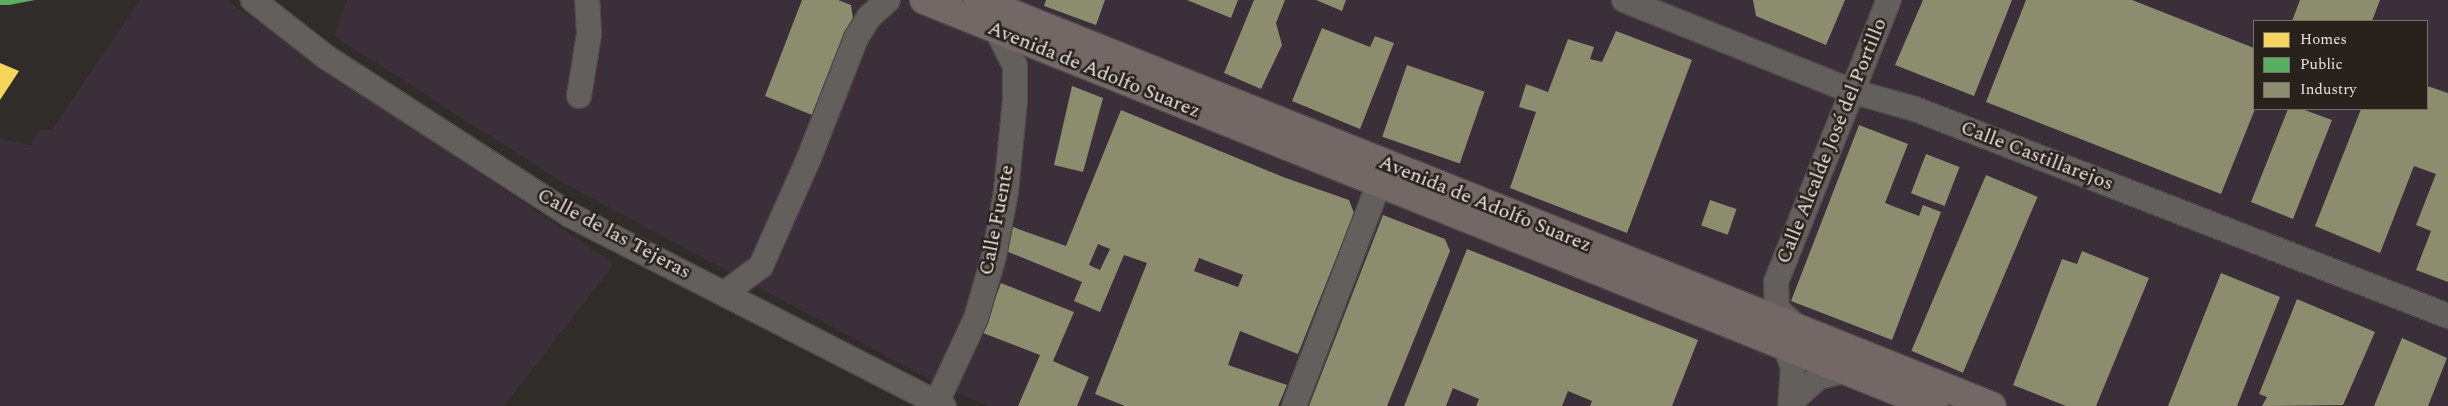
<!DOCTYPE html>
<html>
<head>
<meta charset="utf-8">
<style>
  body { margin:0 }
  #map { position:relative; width:2448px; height:406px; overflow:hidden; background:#302c29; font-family:Spectral,serif }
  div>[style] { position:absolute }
  .industrial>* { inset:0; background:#3b2f39 }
  .homes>* { inset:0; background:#f6d55c }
  .public>* { inset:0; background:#5aae61 }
  .industry>* { inset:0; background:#8c8c6e; transform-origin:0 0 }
  .roads { filter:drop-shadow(1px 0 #4e4a48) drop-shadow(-1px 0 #4e4a48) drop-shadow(0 1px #4e4a48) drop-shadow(0 -1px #4e4a48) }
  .minor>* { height:24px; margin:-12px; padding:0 12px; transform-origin:12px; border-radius:12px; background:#635f5d }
  .major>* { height:28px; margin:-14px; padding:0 14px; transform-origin:14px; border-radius:14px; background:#746867 }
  span { translate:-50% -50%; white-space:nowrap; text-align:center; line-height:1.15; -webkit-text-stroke:5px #29211c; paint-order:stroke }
  .street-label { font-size:20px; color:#e9e3e0 }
  .legend { position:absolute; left:2253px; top:20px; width:175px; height:90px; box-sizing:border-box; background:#29211c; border:1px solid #766f6a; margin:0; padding:6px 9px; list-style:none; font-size:15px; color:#e9e3e0 }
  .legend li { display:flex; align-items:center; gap:10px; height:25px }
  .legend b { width:25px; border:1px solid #766f6a }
</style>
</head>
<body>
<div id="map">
  <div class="industrial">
    <div style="clip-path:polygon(140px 0,226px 0,614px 264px,504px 406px,0 406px,0 139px,31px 145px,38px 130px,52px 130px)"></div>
    <div style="clip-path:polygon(evenodd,347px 0,2448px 0,2448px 406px,989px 406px,948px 389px,565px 184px,334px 36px,347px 0,2254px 21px,2427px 21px,2427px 109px,2254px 109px,2254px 21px)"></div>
  </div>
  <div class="homes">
    <div style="clip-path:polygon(0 63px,19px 71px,0 100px)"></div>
  </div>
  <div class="public">
    <div style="clip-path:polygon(0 0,35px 0,9px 5px,0 5px)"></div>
  </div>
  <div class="industry">
    <div style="clip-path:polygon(802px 0,838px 0,851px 5px,853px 19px,812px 115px,765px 96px)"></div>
    <div style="clip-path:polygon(1046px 0,1105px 0,1096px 25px,1044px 6px)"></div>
    <div style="clip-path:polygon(1187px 0,1238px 0,1231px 18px)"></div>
    <div style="clip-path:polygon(1254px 0,1285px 0,1276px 23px,1282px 45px,1261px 89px,1224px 73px)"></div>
    <div style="clip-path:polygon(1316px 0,1346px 0,1342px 11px)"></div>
    <div style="clip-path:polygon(1753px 0,1845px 0,1826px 45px,1756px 16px)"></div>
    <div style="clip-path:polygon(1923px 0,2012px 0,1974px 96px,1895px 65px)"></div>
    <div style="clip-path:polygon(2026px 0,2132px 0,2254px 48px,2255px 109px,2221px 194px,1986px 102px)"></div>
    <div style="clip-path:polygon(2300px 0,2380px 0,2372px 21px,2292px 21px)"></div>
    <div style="clip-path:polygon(1322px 28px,1370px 47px,1375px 36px,1394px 43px,1360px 129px,1292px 101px)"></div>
    <div style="clip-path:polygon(1616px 31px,1692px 60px,1627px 233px,1510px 188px,1536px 112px,1519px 107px,1526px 84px,1548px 92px,1568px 39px,1594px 47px,1590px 59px,1602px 62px)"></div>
    <div style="left:1407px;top:65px;width:82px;height:76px;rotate:19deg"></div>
    <div style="clip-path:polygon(1072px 86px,1103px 98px,1083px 172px,1054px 165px)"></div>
    <div style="clip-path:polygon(2427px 86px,2448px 93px,2448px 282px,2416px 270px,2431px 231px,2416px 225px,2436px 174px,2414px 166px,2380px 253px,2315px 226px,2361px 109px,2427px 109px)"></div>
    <div style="clip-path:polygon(2288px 109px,2302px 109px,2332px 120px,2293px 219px,2251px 202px)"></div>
    <div style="clip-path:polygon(evenodd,1121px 110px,1283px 177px,1349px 200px,1354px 213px,1298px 354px,1240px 331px,1228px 365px,1287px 385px,1278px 406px,1125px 406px,1095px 394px,1147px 263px,1124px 255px,1100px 312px,1074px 301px,1082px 282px,1006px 251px,1010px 226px,1066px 246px,1121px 110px,1098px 244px,1110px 249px,1100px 270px,1089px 265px,1098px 244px,1121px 110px,1199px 258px,1243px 275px,1238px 287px,1194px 271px,1199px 258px)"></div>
    <div style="clip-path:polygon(1859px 125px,1908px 144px,1885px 203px,1919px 216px,1923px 205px,1941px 212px,1892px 340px,1791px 301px)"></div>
    <div style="left:1926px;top:154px;width:36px;height:42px;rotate:21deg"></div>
    <div style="left:1986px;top:175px;width:56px;height:191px;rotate:23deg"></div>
    <div style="left:1710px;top:200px;width:28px;height:27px;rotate:19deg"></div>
    <div style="clip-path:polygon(1383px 215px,1445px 239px,1450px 251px,1387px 406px,1309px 406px)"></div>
    <div style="clip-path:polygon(1467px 249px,1698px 340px,1672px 406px,1590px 406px,1592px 401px,1568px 391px,1562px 406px,1476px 406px,1479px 399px,1453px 388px,1446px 406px,1404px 406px)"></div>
    <div style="clip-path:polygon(2082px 251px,2149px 278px,2096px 406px,2066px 406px,2013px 385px,2062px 259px,2077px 264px)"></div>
    <div style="clip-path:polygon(2221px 273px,2280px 297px,2237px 406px,2168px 406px)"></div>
    <div style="clip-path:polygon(1001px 283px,1074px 312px,1053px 361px,1089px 377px,1077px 406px,1018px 406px,1040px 355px,983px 333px)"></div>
    <div style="clip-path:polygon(2297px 299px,2375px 332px,2343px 405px,2262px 406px,2267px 397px,2259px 394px)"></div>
    <div style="clip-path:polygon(2402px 338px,2447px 358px,2428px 406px,2374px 406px)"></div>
  </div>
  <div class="roads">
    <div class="minor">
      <div style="left:253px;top:0;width:93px;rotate:38deg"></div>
      <div style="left:326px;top:57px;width:291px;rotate:32.9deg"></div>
      <div style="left:570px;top:215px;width:420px;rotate:27.1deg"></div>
      <div style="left:1624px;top:0;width:245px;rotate:21.8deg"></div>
      <div style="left:1851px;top:91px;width:66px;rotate:15.7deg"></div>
      <div style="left:1915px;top:109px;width:572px;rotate:21.22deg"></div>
      <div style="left:579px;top:96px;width:63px;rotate:-80.8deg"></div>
      <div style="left:589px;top:34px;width:34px;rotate:-93deg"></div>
      <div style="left:725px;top:293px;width:45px;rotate:-36.9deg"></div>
      <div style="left:761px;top:266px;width:118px;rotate:-66deg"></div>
      <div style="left:809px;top:158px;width:129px;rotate:-68.6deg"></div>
      <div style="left:856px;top:38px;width:25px;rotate:-58deg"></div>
      <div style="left:869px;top:17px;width:25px;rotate:-42deg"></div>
      <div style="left:1797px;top:327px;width:27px;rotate:-138deg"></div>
      <div style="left:1777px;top:309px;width:27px;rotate:-92deg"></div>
      <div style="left:1776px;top:282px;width:304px;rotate:-68.2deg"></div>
      <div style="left:1784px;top:344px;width:25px;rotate:69deg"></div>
      <div style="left:1793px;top:367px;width:39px;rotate:94deg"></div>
      <div style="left:1792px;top:401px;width:36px;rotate:-42deg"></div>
      <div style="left:1819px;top:377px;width:26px;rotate:-13deg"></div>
      <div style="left:935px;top:406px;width:97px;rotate:-65deg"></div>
      <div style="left:976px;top:318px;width:65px;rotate:-73.8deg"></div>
      <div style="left:994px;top:256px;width:65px;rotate:-79.4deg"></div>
      <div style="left:1006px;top:192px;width:91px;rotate:-84.4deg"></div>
      <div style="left:1015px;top:101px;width:35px;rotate:-90deg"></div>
      <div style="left:1015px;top:66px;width:38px;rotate:-117deg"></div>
      <div style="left:1294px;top:406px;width:239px;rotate:-69.1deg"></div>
    </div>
    <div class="major">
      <div style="left:924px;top:0;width:1089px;rotate:21.9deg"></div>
      <div style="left:978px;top:0;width:1092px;rotate:21.82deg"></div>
    </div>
  </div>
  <div class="street-label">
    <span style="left:1094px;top:70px;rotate:22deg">Avenida de Adolfo Suarez</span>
    <span style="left:1832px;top:141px;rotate:-68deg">Calle Alcalde José del Portillo</span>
    <span style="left:2037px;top:156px;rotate:21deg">Calle Castillarejos</span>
    <span style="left:1485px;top:204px;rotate:22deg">Avenida de Adolfo Suarez</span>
    <span style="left:997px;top:220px;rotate:-79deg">Calle Fuente</span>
    <span style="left:614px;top:234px;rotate:28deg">Calle de las Tejeras</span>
  </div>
  <ul class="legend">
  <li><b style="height:14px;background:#f6d55c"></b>Homes</li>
  <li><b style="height:14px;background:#5aae61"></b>Public</li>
  <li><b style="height:14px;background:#8c8c6e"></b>Industry</li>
  </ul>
</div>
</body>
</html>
